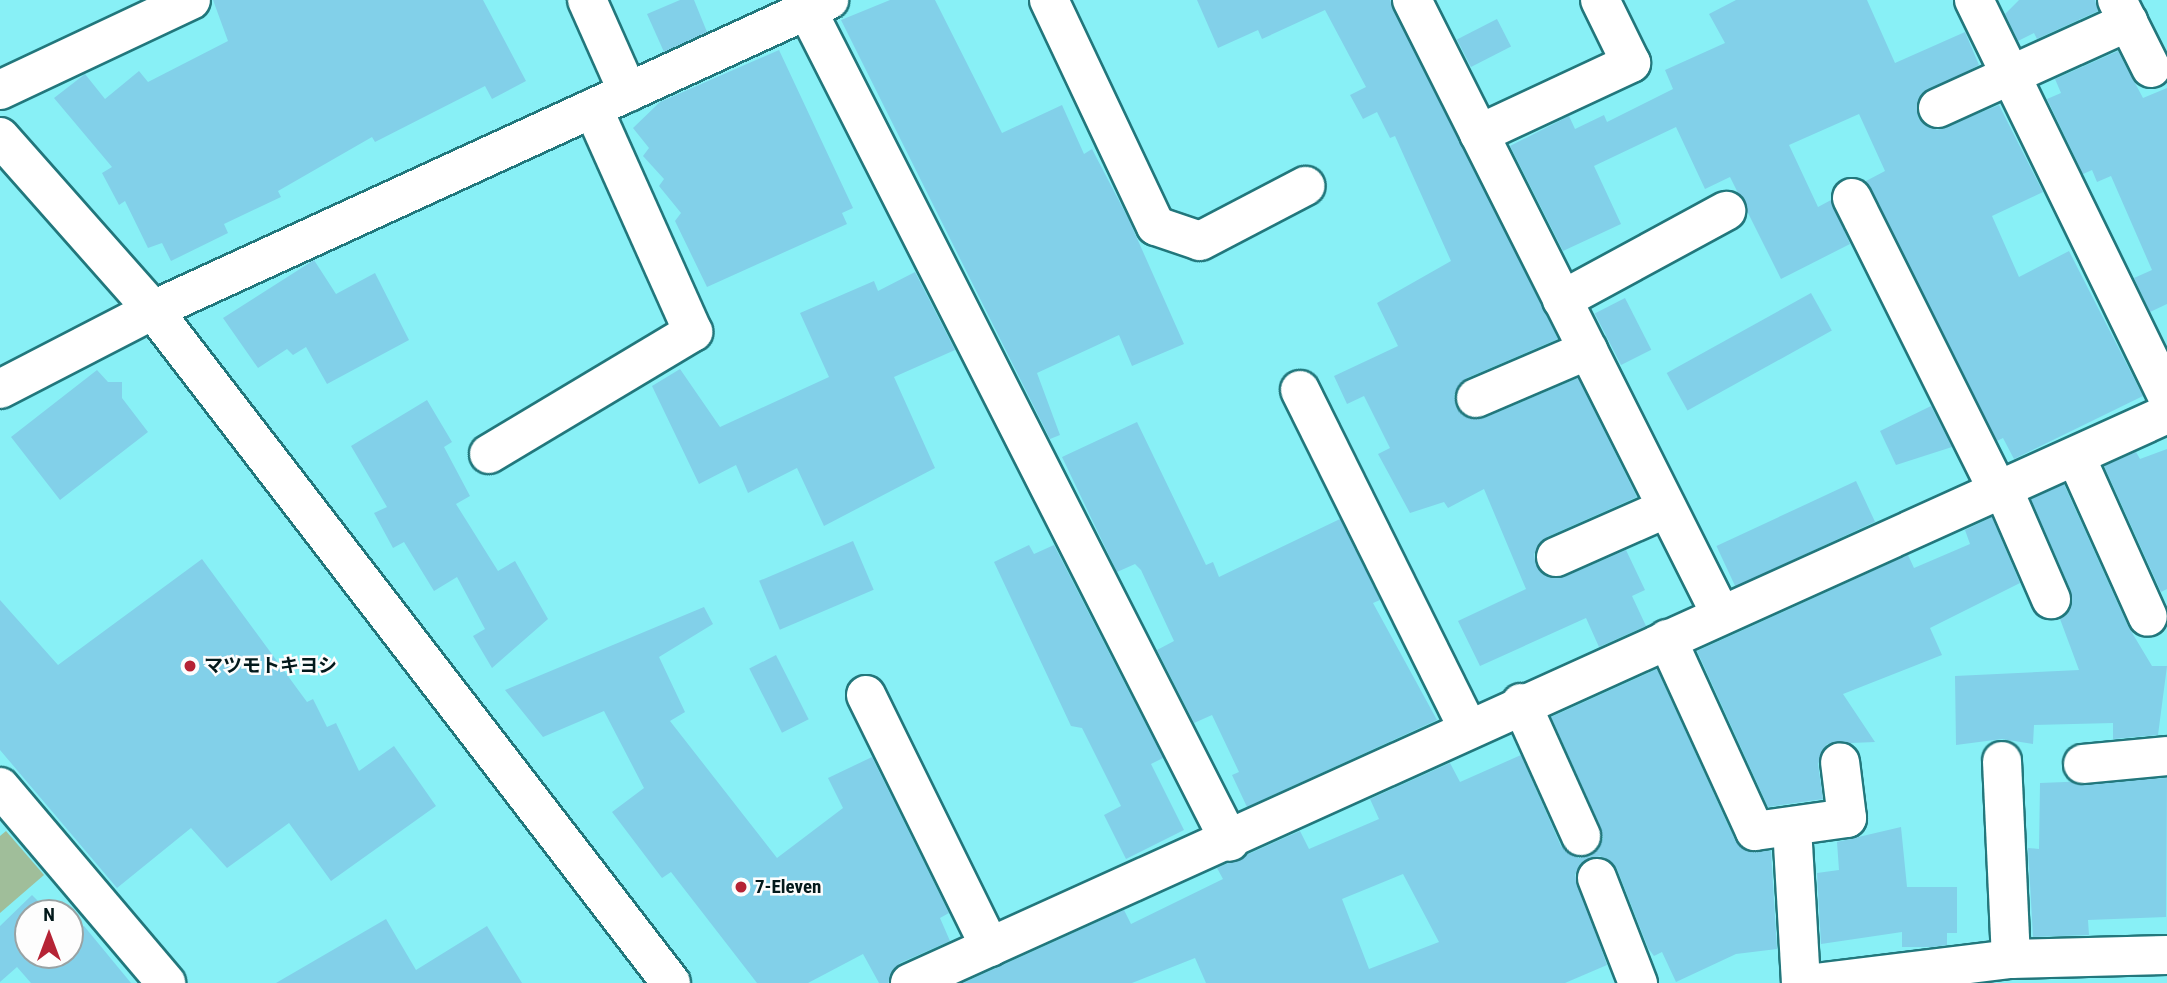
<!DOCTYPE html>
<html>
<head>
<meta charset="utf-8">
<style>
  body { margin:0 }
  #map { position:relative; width:2167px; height:983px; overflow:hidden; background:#88f0f6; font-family:"Roboto Condensed","Noto Sans JP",sans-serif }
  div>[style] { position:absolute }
  .green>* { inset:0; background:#a0be9a }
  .building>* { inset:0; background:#82d0e9; transform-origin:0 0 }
  .roads { filter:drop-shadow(2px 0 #22777c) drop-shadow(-2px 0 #22777c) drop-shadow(0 2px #22777c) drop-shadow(0 -2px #22777c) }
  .minor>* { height:38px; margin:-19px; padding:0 19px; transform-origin:19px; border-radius:19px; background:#fff }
  .dots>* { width:19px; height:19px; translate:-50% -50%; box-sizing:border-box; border:4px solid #fdfdfd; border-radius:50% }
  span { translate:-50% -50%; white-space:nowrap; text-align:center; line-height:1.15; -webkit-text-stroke:5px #fdfdfd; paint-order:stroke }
  .poi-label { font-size:19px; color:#03191b; font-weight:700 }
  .left { translate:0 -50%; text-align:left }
  .north { position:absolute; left:14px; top:899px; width:70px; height:70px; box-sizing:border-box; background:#fdfdfd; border:2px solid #99a2a3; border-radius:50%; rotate:0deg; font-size:19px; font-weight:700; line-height:28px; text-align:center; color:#03191b }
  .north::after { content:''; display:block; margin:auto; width:24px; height:32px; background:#b52335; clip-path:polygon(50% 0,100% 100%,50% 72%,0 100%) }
</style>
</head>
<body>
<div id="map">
  <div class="green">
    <div style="clip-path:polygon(6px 831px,44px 875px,0 913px,0 836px)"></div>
  </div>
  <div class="building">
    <div style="clip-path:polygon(213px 0,483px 0,526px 81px,492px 99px,485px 86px,375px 142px,372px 137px,278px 191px,281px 197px,224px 224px,228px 233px,171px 261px,162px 243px,148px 248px,125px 201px,119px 205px,102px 173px,112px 167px,54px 98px,85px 74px,105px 99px,139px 71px,148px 82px,228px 41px)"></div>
    <div style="clip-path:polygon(680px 0,694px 0,707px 32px,664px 52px,647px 14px)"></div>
    <div style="clip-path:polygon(890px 0,935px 0,1002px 133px,1062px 105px,1084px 154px,1092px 149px,1128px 218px,1184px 344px,1132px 366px,1119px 335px,1037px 373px,1060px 435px,1050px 439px,841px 20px)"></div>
    <div style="clip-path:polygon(1197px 0,1390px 0,1558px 339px,1467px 378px,1454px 395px,1456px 406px,1463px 416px,1484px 418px,1578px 378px,1637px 497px,1547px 537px,1534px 554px,1536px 565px,1544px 575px,1564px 577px,1626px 550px,1645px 590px,1632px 596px,1646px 626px,1599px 647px,1586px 618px,1480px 666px,1458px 621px,1526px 589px,1484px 489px,1448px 508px,1444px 502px,1410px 513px,1378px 454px,1390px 448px,1364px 396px,1347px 404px,1334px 376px,1398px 346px,1377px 303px,1451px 261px,1395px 136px,1390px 138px,1377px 112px,1363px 119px,1350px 95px,1366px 87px,1325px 10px,1262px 39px,1258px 30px,1218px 48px)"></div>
    <div style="clip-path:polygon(1736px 0,1867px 0,1895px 63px,1965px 32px,1979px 65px,1921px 95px,1918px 118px,1937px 130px,1999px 105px,2043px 192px,1992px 216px,2019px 277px,2069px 251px,2143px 396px,2014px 459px,2003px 438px,1997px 441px,1866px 181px,1885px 171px,1859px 114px,1789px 145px,1818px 207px,1831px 200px,1850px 244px,1781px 279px,1730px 177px,1705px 189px,1676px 127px,1594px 166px,1621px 224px,1563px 251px,1510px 146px,1569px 116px,1575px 129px,1604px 115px,1607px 122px,1673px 89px,1665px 70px,1725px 43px,1709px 14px)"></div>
    <div style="clip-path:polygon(2019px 0,2095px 0,2098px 11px,2037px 39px,2034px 33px,2018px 41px,2005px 14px)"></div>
    <div style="left:1497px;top:19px;width:31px;height:45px;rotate:63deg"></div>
    <div style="clip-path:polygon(779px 50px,853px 208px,842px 213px,847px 224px,707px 287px,675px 221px,681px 213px,659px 186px,664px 179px,643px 156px,649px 148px,633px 128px,660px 102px)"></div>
    <div style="clip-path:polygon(2118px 51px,2143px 98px,2167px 88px,2167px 304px,2150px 312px,2134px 278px,2152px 270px,2111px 176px,2097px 182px,2092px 170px,2083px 174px,2047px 99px,2061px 93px,2055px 79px)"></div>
    <div style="clip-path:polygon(314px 260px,336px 294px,375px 273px,409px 340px,327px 384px,306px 347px,293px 355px,287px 349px,258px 368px,223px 318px)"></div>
    <div style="clip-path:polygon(915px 272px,955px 350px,894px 377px,935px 468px,824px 526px,797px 468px,748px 493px,736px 465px,699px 484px,652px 386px,680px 369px,720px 427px,829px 377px,800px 313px,874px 281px,878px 291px)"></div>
    <div style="left:1811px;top:293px;width:43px;height:165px;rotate:61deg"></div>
    <div style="left:1625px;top:298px;width:58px;height:34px;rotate:63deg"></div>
    <div style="clip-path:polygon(97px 370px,108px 382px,122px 382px,122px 398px,148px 432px,60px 500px,11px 437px)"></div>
    <div style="clip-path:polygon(427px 400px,452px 442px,444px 447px,470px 496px,456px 504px,498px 571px,515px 561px,548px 619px,492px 668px,473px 636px,485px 629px,457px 577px,434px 591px,404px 542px,393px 548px,374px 513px,387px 507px,351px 446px)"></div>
    <div style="clip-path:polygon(1931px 406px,1952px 447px,1896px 465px,1880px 431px)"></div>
    <div style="clip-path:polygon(1137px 422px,1206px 565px,1213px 562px,1219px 577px,1340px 519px,1380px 600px,1373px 603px,1437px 720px,1247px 807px,1232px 775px,1239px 772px,1212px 715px,1194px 723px,1157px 650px,1174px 641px,1141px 570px,1135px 564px,1117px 572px,1062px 457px)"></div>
    <div style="clip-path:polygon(2167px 449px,2167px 589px,2161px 592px,2104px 466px,2136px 452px,2140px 459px)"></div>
    <div style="left:1856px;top:481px;width:45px;height:154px;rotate:65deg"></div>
    <div style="clip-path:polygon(2064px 484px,2128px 626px,2152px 666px,2167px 666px,2158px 735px,2113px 739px,2113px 723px,2034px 725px,2033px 744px,2002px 739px,1956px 745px,1955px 676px,2079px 670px,2060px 619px,2069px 611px,2071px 591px,2031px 499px)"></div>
    <div style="clip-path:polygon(1992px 517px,2020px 583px,1930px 628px,1942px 655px,1843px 694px,1875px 742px,1827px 744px,1818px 764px,1823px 799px,1768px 807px,1697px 651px,1908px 555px,1914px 568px,1970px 544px,1965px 530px)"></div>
    <div style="left:853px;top:541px;width:53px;height:102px;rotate:67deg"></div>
    <div style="clip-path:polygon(1029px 545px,1034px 554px,1054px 545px,1163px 758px,1151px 764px,1184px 830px,1126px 859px,1104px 815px,1121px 806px,1082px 728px,1071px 726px,994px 562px)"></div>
    <div style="clip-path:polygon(202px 559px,307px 702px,313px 699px,327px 727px,336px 723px,359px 771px,394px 746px,436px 806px,331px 881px,289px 823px,227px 868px,191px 828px,117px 888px,0 750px,0 600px,58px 665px)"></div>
    <div style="clip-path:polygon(704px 607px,713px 624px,659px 657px,685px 712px,670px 721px,777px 858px,843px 808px,828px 778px,872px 757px,949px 913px,940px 918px,950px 941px,900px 963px,888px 983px,879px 983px,863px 954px,808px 983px,757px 983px,671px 872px,662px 878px,612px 812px,644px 788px,604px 711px,543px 737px,505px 690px)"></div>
    <div style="left:776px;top:655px;width:72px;height:30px;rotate:63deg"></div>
    <div style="clip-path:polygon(evenodd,1657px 669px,1735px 840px,1745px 850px,1771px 851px,1777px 949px,1736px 954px,1676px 982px,1662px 952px,1654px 956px,1648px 948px,1617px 869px,1600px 856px,1580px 864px,1575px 875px,1607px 965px,1565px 983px,1206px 983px,1195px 958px,1132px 983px,963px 983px,1124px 910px,1131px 924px,1223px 879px,1217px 868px,1300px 831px,1309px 849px,1379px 819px,1370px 799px,1450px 763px,1460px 782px,1521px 755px,1561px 846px,1578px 858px,1591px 856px,1603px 839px,1601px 828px,1551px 717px,1657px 669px,1403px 874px,1439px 942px,1369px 969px,1342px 899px,1403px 874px)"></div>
    <div style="clip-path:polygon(2167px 778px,2166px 917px,2088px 920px,2089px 935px,2033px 937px,2028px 848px,2039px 849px,2040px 783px)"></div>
    <div style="clip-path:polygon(1901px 827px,1907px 887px,1957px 887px,1957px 933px,1947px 933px,1947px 945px,1932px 947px,1902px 947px,1902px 932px,1821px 944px,1817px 873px,1839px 870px,1837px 842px)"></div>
    <div style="clip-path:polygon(32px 895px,50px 913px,28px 913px,28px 955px,70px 955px,70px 934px,84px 926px,131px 983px,31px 983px,17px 967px,0 982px,0 926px)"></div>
    <div style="clip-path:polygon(386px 919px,416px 970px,487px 926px,522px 983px,276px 983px)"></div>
  </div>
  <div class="roads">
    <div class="minor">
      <div style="left:587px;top:0;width:101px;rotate:66deg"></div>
      <div style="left:1049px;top:0;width:250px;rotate:64.7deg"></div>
      <div style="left:1156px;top:226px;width:46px;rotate:18.8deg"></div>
      <div style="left:1200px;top:241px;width:119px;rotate:-27.6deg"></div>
      <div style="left:1412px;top:0;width:688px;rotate:63.32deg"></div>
      <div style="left:1974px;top:0;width:441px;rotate:64deg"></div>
      <div style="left:2117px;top:0;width:76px;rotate:63.4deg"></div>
      <div style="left:807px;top:10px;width:933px;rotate:63.05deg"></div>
      <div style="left:0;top:90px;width:211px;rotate:-25.2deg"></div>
      <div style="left:1938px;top:108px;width:209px;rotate:-24.4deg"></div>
      <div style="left:1479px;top:134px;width:168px;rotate:-25deg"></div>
      <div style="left:1631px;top:63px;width:70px;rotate:-116.2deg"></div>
      <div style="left:0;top:137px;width:231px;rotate:48.5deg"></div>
      <div style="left:153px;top:310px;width:849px;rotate:52.41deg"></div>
      <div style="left:1852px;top:198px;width:330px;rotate:63.5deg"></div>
      <div style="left:1562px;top:300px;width:187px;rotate:-28.5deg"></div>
      <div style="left:0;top:389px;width:172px;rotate:-27.3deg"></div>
      <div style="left:153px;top:310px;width:744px;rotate:-24.64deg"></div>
      <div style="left:1300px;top:390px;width:375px;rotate:63.6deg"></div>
      <div style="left:1476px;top:398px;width:122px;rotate:-23.2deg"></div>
      <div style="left:489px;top:454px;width:238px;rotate:-30.9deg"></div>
      <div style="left:693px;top:332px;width:245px;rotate:-114.1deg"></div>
      <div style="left:2076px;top:457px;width:175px;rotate:65.8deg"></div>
      <div style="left:2004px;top:491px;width:118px;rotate:66.5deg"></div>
      <div style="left:1556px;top:557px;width:121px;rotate:-23.8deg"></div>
      <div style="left:1667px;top:639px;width:211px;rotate:65.4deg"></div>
      <div style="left:1755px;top:831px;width:93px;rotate:-8deg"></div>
      <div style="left:1847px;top:818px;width:56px;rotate:-97.1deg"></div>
      <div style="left:866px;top:695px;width:281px;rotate:63.8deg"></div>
      <div style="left:1521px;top:703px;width:146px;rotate:65.7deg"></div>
      <div style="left:2002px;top:761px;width:198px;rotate:87.4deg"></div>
      <div style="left:2083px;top:764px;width:84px;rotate:-5.4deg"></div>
      <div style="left:0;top:787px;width:257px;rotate:49.7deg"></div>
      <div style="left:1792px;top:827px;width:156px;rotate:86.7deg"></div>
      <div style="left:1597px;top:878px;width:113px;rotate:68.7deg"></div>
      <div style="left:910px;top:983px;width:1380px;rotate:-24.35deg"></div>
      <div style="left:1815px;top:983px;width:197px;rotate:-7deg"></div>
      <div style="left:2011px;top:959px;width:156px;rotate:-1.5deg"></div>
    </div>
  </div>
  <div class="dots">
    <div style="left:190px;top:666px;background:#b52335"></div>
    <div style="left:741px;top:887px;background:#b52335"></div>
  </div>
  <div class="poi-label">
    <span class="left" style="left:204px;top:666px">マツモトキヨシ</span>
    <span class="left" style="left:755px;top:887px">7-Eleven</span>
  </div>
  <div class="north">N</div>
</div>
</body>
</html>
